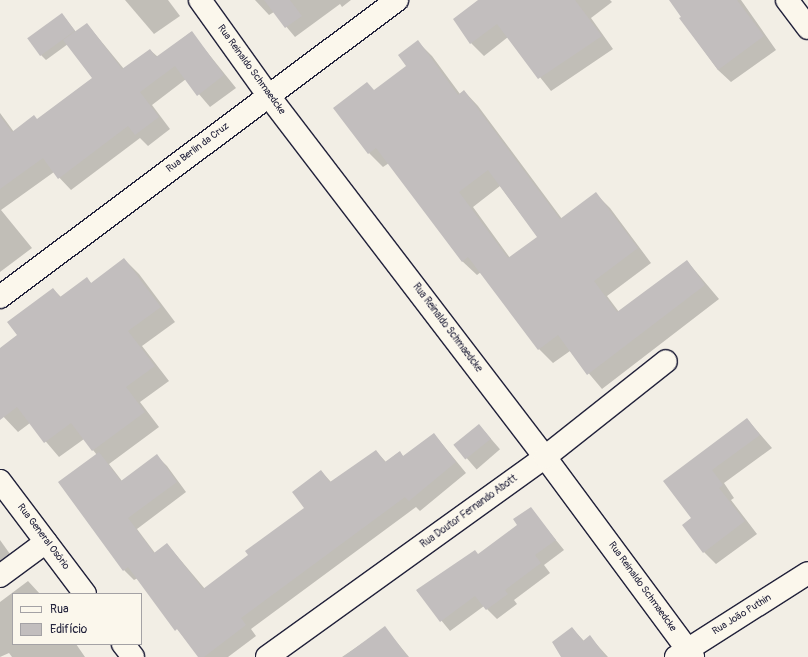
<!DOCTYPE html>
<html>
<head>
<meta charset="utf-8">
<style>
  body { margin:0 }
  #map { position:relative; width:808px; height:657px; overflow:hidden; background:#f2eee5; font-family:Pangolin,sans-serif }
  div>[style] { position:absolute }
  .shadow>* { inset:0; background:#0003; transform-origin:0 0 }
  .building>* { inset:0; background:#c2bebe; transform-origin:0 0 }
  .roads { filter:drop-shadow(1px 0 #22223b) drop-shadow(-1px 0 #22223b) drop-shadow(0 1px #22223b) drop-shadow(0 -1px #22223b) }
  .minor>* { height:22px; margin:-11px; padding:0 11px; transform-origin:11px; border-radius:11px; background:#fbf7ec }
  .tertiary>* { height:22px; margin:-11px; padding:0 11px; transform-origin:11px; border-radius:11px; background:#fbf7ec }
  .secondary>* { height:22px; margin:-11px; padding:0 11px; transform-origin:11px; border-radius:11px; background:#fbf7ec }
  span { translate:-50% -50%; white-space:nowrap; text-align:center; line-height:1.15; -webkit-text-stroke:4px #fbf7ec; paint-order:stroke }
  .street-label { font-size:10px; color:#22223b }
  .legend { position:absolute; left:12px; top:593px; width:130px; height:52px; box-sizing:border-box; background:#fbf7ec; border:1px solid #a4a2a5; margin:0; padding:5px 7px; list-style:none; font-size:12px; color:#22223b }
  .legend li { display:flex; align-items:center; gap:8px; height:20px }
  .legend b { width:20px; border:1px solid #a4a2a5 }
</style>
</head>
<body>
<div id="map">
  <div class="shadow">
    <div style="clip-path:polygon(125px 0,168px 0,180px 16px,154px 34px)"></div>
    <div style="clip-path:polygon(255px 0,351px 0,342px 7px,340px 4px,295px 37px,274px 12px,269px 15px)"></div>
    <div style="clip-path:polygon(480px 0,610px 0,612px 2px,591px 18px,613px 49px,551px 91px,508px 37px,484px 56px,471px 43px)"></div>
    <div style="clip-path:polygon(670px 0,741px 0,776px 50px,731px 82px,718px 70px,680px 18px,682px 17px)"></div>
    <div style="clip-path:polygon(62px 14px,76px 32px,87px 24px,124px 69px,150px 50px,158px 57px,191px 32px,236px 88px,210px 107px,186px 79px,152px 105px,170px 129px,148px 146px,140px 138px,71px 190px,54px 172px,1px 210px,32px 248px,0 272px,0 113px,14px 132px,37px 120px,93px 78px,68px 44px,46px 60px,41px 55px)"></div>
    <div style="clip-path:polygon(evenodd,418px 42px,432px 56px,460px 94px,464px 91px,478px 106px,562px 219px,596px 194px,610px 208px,651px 263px,607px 296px,619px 312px,687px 261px,719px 299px,602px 389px,570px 351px,553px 363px,539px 349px,481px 272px,477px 275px,462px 261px,389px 163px,383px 167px,369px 153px,375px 91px,408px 66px,418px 42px,500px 186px,538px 237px,510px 258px,473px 207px,500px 186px)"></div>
    <div style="clip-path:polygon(124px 259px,139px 274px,175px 322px,142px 346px,169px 381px,140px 402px,159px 427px,109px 464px,122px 481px,157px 456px,167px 466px,186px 492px,137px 529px,155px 553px,167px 544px,205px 589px,250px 555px,305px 508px,321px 471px,331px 482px,376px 451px,386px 462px,399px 452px,404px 457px,434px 434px,466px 473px,420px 511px,416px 507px,251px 629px,256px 636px,228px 657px,199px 657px,138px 578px,134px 580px,124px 570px,97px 455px,84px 439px,59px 457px,30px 423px,18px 432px,0 413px,0 349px,18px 336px,53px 289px,62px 298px,87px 279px,92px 284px)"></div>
    <div style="clip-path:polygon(747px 419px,772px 448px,724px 483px,734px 498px,731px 500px,757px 534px,716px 564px,704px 552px,693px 518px,665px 481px)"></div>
    <div style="left:479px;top:425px;width:32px;height:31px;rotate:49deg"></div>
    <div style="clip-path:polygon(530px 508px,564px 550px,544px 565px,550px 573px,514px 600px,517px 604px,497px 619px,484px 606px,450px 631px,417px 591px,479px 555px,519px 525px)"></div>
    <div style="clip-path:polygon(0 540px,15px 561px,0 572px)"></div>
    <div style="clip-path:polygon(28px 581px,40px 594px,13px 594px,13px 644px,76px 644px,85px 657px,12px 657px,9px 653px,0 657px,0 602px)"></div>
    <div style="clip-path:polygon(385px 628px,409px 657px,342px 657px)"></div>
    <div style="clip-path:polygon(572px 628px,584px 641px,590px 637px,608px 657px,563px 657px)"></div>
  </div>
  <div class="building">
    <div style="clip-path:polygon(264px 0,290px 0,302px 16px,285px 28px)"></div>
    <div style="clip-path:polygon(478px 0,575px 0,602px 36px,538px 79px,497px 24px,470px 44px,453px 19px)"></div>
    <div style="clip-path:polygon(669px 0,737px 0,764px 36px,718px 70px,679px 18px,681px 17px)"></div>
    <div style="left:62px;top:13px;width:22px;height:43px;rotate:54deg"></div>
    <div style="clip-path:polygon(87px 23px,122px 69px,150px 49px,156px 57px,192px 31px,224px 75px,197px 96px,175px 66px,140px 92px,159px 117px,135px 135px,128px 126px,58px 179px,43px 158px,0 189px,0 116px,12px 132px,34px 115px,37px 119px,92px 78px,63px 40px)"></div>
    <div style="clip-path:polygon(evenodd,418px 40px,458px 95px,464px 90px,560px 219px,596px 192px,638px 248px,594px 281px,617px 312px,687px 260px,705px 285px,587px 375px,558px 335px,538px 350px,468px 257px,462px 262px,376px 148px,368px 154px,333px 108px,367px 82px,374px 90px,406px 66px,398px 55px,418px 40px,488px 170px,537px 237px,508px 258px,459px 192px,488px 170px)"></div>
    <div style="clip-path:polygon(124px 258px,161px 307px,128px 331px,155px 366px,126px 387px,145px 412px,92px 451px,71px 423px,44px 443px,17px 407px,0 420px,0 348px,17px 335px,7px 322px,53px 288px,60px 297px,87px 277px,91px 283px)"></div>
    <div style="clip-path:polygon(747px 418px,760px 435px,712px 470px,723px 485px,719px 488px,745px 521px,703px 553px,682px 525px,691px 518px,663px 481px)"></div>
    <div style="left:479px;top:424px;width:19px;height:33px;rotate:51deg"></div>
    <div style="clip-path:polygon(434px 433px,456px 462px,409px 501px,405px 497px,241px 618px,246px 625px,204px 657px,198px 657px,177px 629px,175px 631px,128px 567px,123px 571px,58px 482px,99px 452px,121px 481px,157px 454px,177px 482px,128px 518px,154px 553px,167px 543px,203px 589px,248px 555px,245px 551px,304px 508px,292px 492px,321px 470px,330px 482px,376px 450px,385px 462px,400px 451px,403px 456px)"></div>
    <div style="clip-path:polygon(531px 507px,556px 540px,535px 555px,541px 563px,505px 590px,508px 594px,486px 610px,475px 596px,440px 622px,416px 590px,475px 550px,478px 554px,517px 525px,513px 519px)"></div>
    <div style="clip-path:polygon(385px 626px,408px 657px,343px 657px)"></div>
    <div style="clip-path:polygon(572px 627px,583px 641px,590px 635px,606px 657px,561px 657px,552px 642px)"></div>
  </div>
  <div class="roads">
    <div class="minor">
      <div style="left:200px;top:0;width:117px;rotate:54.4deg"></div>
      <div style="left:268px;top:95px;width:456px;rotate:52.6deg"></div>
      <div style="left:545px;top:457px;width:249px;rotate:53.5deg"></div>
      <div style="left:0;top:481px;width:141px;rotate:53deg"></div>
      <div style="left:0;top:576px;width:57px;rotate:-36.5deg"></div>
      <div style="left:123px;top:644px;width:16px;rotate:52deg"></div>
      <div style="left:267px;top:657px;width:342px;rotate:-35.7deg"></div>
      <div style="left:545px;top:457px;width:154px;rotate:-38.4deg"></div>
      <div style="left:676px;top:657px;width:156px;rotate:-32.5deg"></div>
    </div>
    <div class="tertiary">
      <div style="left:0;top:297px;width:496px;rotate:-36.8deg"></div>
    </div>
    <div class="secondary">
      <div style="left:787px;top:0;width:35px;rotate:53deg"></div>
    </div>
  </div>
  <div class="street-label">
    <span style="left:251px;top:70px;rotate:54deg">Rua Reinaldo Schmaedcke</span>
    <span style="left:198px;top:148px;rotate:-37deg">Rua Berlin da Cruz</span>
    <span style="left:447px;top:328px;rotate:53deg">Rua Reinaldo Schmaedcke</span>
    <span style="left:469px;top:512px;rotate:-36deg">Rua Doutor Fernando Abott</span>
    <span style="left:43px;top:537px;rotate:53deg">Rua General Osório</span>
    <span style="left:642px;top:587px;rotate:54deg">Rua Reinaldo Schmaedcke</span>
    <span style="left:742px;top:615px;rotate:-32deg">Rua João Puthin</span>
  </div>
  <ul class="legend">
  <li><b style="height:5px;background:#fbf7ec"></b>Rua</li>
  <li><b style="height:11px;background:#c2bebe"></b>Edifício</li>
  </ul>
</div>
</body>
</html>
